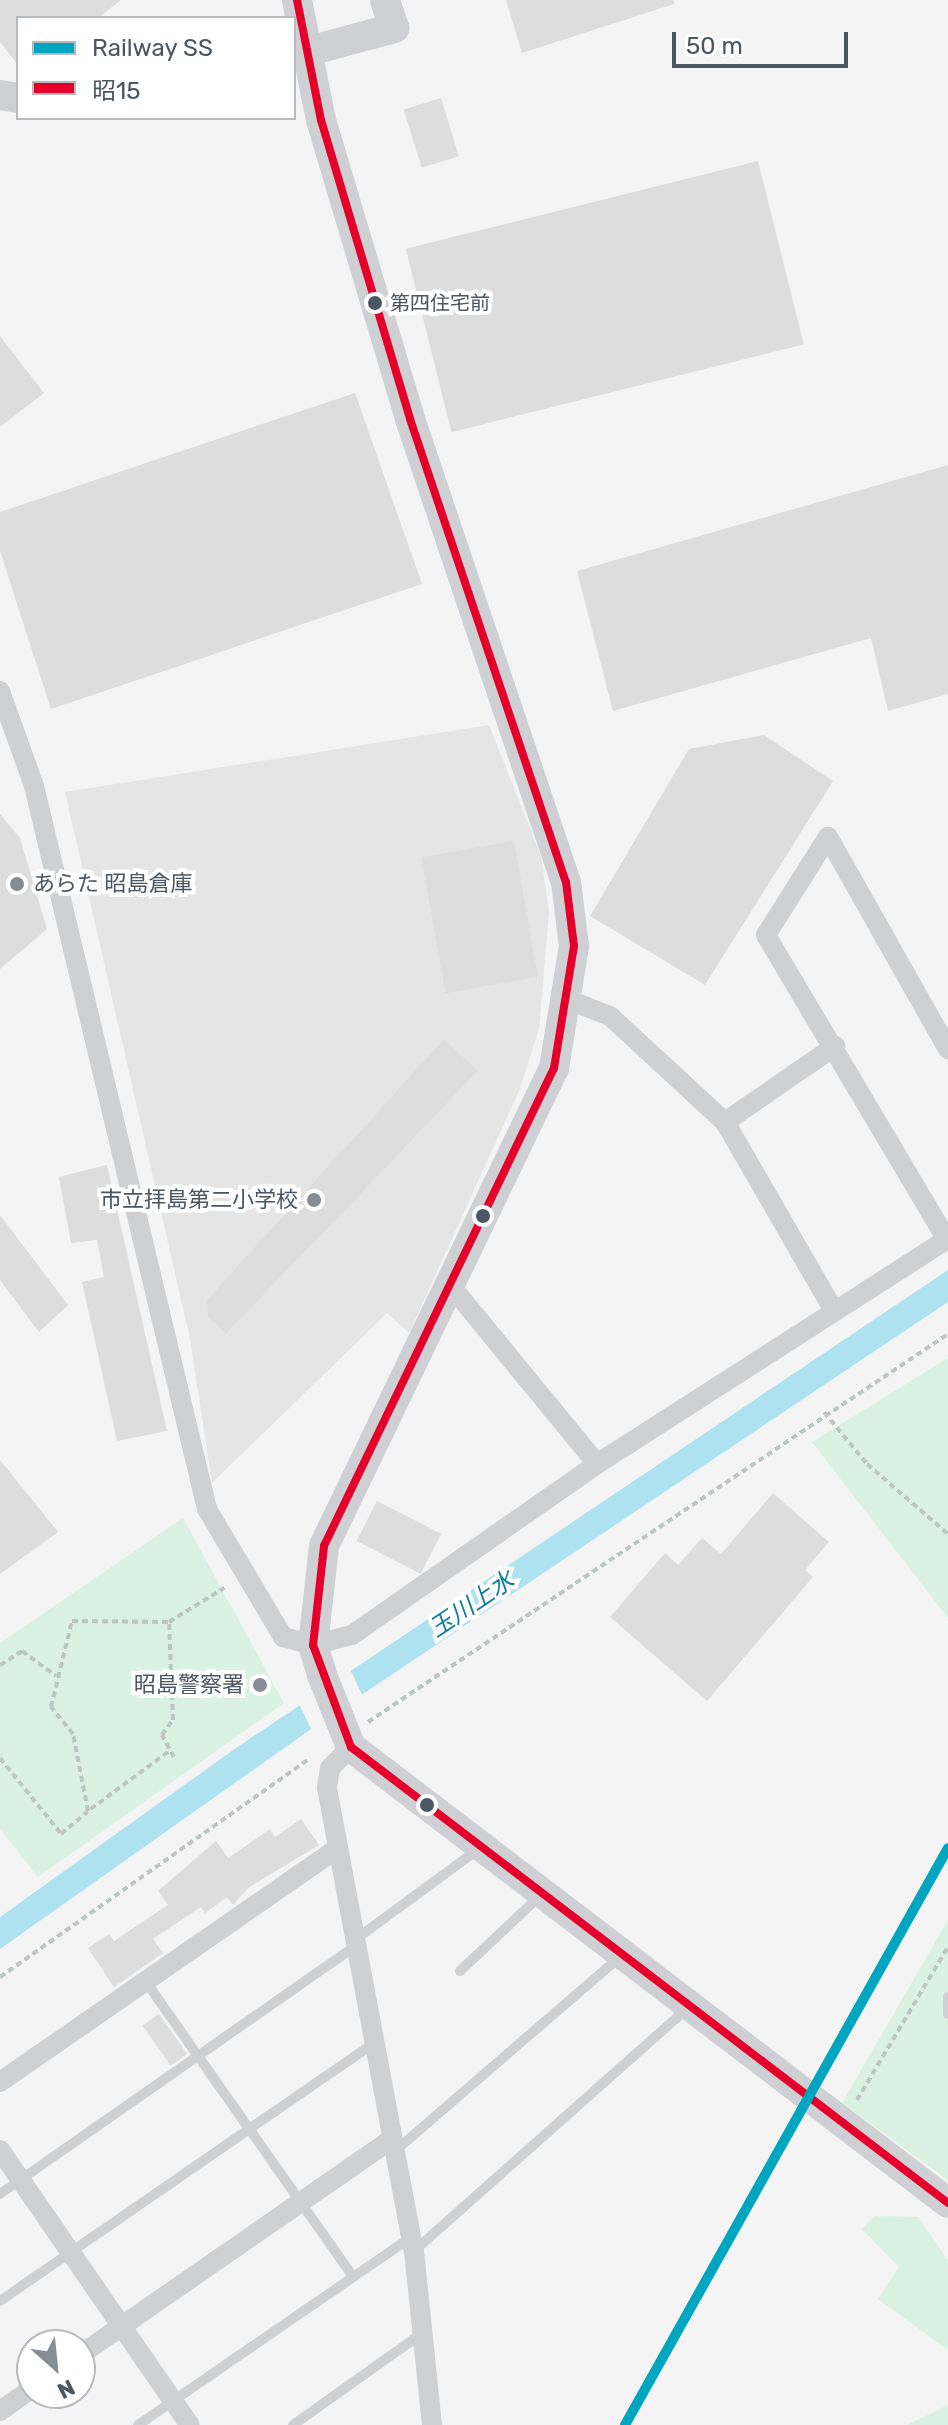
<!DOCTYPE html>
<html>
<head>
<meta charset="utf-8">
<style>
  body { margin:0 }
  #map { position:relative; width:948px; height:2425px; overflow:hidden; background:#f4f4f4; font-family:Rubik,"Noto Sans JP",sans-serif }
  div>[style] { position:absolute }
  .education>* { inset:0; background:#e6e5e6 }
  .green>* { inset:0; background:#d9f2e3 }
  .water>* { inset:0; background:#aee2f0 }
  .pier>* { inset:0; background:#f4f4f4 }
  .building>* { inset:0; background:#ddddde; transform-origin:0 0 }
  .path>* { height:4px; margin-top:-2px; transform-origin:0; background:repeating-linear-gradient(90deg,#bcc7c4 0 6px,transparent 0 10px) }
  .lane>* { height:10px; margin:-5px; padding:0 5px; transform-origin:5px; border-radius:5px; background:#ced0d2 }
  .street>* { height:20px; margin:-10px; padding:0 10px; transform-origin:10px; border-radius:10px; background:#ced0d2 }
  .secondary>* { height:30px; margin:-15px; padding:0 15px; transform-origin:15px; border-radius:15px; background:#ced0d4 }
  .bus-1>* { height:8px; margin:-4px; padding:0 4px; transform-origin:4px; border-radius:4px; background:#e4002b }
  .rail-1>* { height:10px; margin:-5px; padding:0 5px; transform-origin:5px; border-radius:5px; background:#00a6bf }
  .dots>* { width:22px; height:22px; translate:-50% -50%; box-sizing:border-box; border:4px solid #fff; border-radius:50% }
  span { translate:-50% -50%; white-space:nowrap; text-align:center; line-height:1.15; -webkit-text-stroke:8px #fff; paint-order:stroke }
  .bus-label { font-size:20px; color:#4a5661 }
  .left { translate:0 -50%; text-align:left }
  .poi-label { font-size:22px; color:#4a5661 }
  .right { translate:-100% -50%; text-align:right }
  .water-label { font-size:24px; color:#0c7c9b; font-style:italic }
  .legend { position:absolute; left:16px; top:16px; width:280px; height:104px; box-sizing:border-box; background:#fff; border:2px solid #b7bbc0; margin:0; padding:10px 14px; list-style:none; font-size:24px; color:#4a5661 }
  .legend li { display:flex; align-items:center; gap:16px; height:40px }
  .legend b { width:40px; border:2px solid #b7bbc0 }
  .north { position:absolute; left:16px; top:2329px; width:80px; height:80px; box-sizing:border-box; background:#fff; border:2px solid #b7bbc0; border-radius:50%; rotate:153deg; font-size:22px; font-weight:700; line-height:32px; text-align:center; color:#4a5661 }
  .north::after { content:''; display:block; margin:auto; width:28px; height:36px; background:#868d94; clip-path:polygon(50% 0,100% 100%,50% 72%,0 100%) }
  .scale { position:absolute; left:672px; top:32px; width:176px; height:36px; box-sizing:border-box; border:4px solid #4a5661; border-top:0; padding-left:10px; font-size:24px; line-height:28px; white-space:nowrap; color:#4a5661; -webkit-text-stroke:6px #fff; paint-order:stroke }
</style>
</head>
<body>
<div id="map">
  <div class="education">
    <div style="clip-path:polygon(489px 725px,541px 856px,549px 912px,539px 1029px,520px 1089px,409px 1333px,387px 1313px,212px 1483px,190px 1339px,65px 792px)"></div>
  </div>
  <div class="green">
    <div style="clip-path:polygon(948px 1358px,948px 1618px,812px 1442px)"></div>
    <div style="clip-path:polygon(183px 1518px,284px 1703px,38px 1877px,0 1829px,0 1643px)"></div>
    <div style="clip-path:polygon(948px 1920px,948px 2180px,842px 2103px)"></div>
    <div style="clip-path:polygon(874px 2216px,918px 2217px,948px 2260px,948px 2350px,878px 2299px,899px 2267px,862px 2229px)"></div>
    <div style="clip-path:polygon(948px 2405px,948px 2425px,907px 2425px)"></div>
  </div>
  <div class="water">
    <div style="clip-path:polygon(948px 1270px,948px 1302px,321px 1722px,0 1949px,0 1917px,236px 1748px)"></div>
  </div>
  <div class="pier">
    <div style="clip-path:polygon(349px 1667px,364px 1699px,313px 1733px,298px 1702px)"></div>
  </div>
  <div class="building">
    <div style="clip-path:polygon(0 0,121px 0,98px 18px,18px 18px,18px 65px,0 42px)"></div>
    <div style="clip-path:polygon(506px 0,674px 0,674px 4px,522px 53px)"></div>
    <div style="left:441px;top:98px;width:61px;height:39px;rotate:73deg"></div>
    <div style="left:758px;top:161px;width:189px;height:363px;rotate:76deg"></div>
    <div style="clip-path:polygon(0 336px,44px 393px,0 427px)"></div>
    <div style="clip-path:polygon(355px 393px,422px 584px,51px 709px,0 551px,0 512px)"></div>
    <div style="clip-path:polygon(948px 465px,948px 694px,888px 711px,871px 638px,613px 711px,577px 571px)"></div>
    <div style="clip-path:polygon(764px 735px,833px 781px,705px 985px,590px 916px,689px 749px)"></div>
    <div style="clip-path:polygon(0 814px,20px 838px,47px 929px,0 969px)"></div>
    <div style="left:514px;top:841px;width:138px;height:94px;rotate:80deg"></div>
    <div style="clip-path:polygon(444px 1039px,478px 1071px,226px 1334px,208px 1317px,207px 1300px)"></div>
    <div style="clip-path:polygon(107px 1165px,167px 1431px,117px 1441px,82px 1282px,104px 1277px,97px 1240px,71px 1243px,59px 1177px)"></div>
    <div style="clip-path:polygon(0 1215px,68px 1305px,39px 1332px,0 1280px)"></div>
    <div style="clip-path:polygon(0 1460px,58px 1532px,0 1574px)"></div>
    <div style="clip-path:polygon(773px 1493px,829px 1542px,805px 1570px,813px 1577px,707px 1701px,610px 1617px,665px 1553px,678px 1565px,702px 1538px,721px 1554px)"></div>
    <div style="left:377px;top:1501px;width:72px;height:45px;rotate:27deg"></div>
    <div style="clip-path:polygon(301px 1819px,319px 1845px,248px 1888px,233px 1905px,227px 1897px,205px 1913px,201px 1907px,153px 1939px,163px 1953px,114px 1987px,88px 1948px,109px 1934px,114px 1941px,168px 1905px,158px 1891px,216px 1841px,228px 1858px,270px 1829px,275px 1837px)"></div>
    <div style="left:159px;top:2014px;width:49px;height:20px;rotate:55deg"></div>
  </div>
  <div class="path">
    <div style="left:824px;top:1412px;width:67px;rotate:50.4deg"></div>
    <div style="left:867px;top:1464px;width:107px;rotate:40.8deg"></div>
    <div style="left:0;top:1665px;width:26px;rotate:-32deg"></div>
    <div style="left:22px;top:1651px;width:42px;rotate:36.3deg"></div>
    <div style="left:368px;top:1722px;width:698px;rotate:-33.78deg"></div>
    <div style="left:168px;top:1752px;width:99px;rotate:143.6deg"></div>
    <div style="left:88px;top:1811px;width:78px;rotate:-101deg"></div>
    <div style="left:73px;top:1734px;width:35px;rotate:-129deg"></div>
    <div style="left:51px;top:1707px;width:89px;rotate:-76.3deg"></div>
    <div style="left:72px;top:1621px;width:97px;rotate:0.6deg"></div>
    <div style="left:174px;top:1757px;width:25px;rotate:-119deg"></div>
    <div style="left:162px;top:1735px;width:19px;rotate:-54deg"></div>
    <div style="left:173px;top:1720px;width:98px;rotate:-92.3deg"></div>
    <div style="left:169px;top:1622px;width:65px;rotate:-31.7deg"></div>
    <div style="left:0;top:1758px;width:97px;rotate:51.2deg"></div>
    <div style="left:61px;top:1834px;width:35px;rotate:-40deg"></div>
    <div style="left:0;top:1977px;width:380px;rotate:-35.2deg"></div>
    <div style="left:857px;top:2100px;width:178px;rotate:-59.3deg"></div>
  </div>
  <div class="lane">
    <div style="left:356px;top:1939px;width:150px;rotate:-36.3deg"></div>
    <div style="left:460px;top:1971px;width:110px;rotate:-43.2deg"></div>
    <div style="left:146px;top:1982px;width:360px;rotate:54.9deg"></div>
    <div style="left:948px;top:1997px;width:17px;rotate:90deg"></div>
    <div style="left:395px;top:2151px;width:297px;rotate:-40.8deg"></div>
    <div style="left:0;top:2194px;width:434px;rotate:-34.9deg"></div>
    <div style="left:414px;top:2251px;width:366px;rotate:-41.6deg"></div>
    <div style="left:0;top:2301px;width:453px;rotate:-34.6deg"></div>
    <div style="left:138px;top:2425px;width:332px;rotate:-34.5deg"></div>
    <div style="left:293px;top:2425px;width:157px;rotate:-35.4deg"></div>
  </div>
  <div class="street">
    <div style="left:0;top:691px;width:101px;rotate:70.3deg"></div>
    <div style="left:34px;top:786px;width:743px;rotate:76.54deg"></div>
    <div style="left:207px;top:1509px;width:149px;rotate:59.3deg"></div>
    <div style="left:283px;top:1637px;width:31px;rotate:15deg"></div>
    <div style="left:313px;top:1645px;width:40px;rotate:-14.4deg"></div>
    <div style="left:352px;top:1635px;width:299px;rotate:-34.9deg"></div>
    <div style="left:597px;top:1464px;width:417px;rotate:-32.7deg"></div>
    <div style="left:569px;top:1000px;width:44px;rotate:21.3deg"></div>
    <div style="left:610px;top:1016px;width:156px;rotate:42.7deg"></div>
    <div style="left:725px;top:1122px;width:216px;rotate:60deg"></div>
    <div style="left:725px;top:1122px;width:134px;rotate:-34.6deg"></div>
    <div style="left:947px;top:1240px;width:355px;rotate:-120.7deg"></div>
    <div style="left:766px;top:935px;width:116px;rotate:-57.7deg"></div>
    <div style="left:828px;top:837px;width:244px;rotate:60.5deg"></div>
    <div style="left:451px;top:1286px;width:230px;rotate:50.6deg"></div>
    <div style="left:351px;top:1747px;width:30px;rotate:135deg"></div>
    <div style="left:330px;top:1768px;width:20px;rotate:99deg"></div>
    <div style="left:327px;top:1788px;width:471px;rotate:79.4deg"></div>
    <div style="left:414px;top:2251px;width:175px;rotate:84.1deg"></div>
    <div style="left:0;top:2082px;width:410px;rotate:-34.7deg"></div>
    <div style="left:0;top:2150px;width:334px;rotate:55.4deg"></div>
    <div style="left:80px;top:2355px;width:378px;rotate:-34.7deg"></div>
    <div style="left:0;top:2411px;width:39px;rotate:-35deg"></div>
  </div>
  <div class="secondary">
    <div style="left:297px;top:0;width:122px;rotate:78.7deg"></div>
    <div style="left:321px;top:120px;width:312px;rotate:73.4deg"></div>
    <div style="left:410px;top:419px;width:489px;rotate:71.4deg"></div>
    <div style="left:566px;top:882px;width:64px;rotate:82.9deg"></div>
    <div style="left:574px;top:946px;width:124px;rotate:99.3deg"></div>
    <div style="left:554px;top:1068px;width:530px;rotate:115.7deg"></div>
    <div style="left:324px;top:1546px;width:100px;rotate:96.3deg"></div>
    <div style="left:313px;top:1645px;width:31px;rotate:73deg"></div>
    <div style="left:322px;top:1675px;width:78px;rotate:68.1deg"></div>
    <div style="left:351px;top:1747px;width:751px;rotate:37.37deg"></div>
    <div style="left:294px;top:55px;width:104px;rotate:-15.1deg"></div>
    <div style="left:394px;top:28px;width:29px;rotate:-108deg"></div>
    <div style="left:0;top:95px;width:18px;rotate:9deg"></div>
  </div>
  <div class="bus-1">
    <div style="left:297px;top:0;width:122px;rotate:78.7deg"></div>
    <div style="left:321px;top:120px;width:312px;rotate:73.4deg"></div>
    <div style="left:410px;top:419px;width:489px;rotate:71.4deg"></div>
    <div style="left:566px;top:882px;width:64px;rotate:82.9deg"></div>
    <div style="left:574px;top:946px;width:124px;rotate:99.3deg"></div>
    <div style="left:554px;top:1068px;width:530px;rotate:115.7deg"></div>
    <div style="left:324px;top:1546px;width:100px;rotate:96.3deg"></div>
    <div style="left:313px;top:1645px;width:109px;rotate:69.6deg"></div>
    <div style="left:351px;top:1747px;width:751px;rotate:37.37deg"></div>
  </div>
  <div class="rail-1">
    <div style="left:625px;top:2425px;width:661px;rotate:-60.76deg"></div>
  </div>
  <div class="dots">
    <div style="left:375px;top:303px;background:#4a5661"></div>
    <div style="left:17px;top:884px;background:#868d94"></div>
    <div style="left:314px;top:1200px;background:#868d94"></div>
    <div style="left:483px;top:1216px;background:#4a5661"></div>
    <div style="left:260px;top:1685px;background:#868d94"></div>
    <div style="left:427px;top:1805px;background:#4a5661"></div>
  </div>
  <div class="bus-label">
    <span class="left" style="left:390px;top:303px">第四住宅前</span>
  </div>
  <div class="poi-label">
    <span class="left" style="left:33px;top:884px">あらた 昭島倉庫</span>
    <span class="right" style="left:298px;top:1200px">市立拝島第二小学校</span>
    <span class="right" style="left:244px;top:1685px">昭島警察署</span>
  </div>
  <div class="water-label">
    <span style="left:472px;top:1605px;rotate:-34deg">玉川上水</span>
  </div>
  <ul class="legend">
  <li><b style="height:10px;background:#00a6bf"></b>Railway SS</li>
  <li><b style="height:10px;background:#e4002b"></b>昭15</li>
  </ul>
  <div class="north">N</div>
  <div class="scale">50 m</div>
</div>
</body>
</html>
